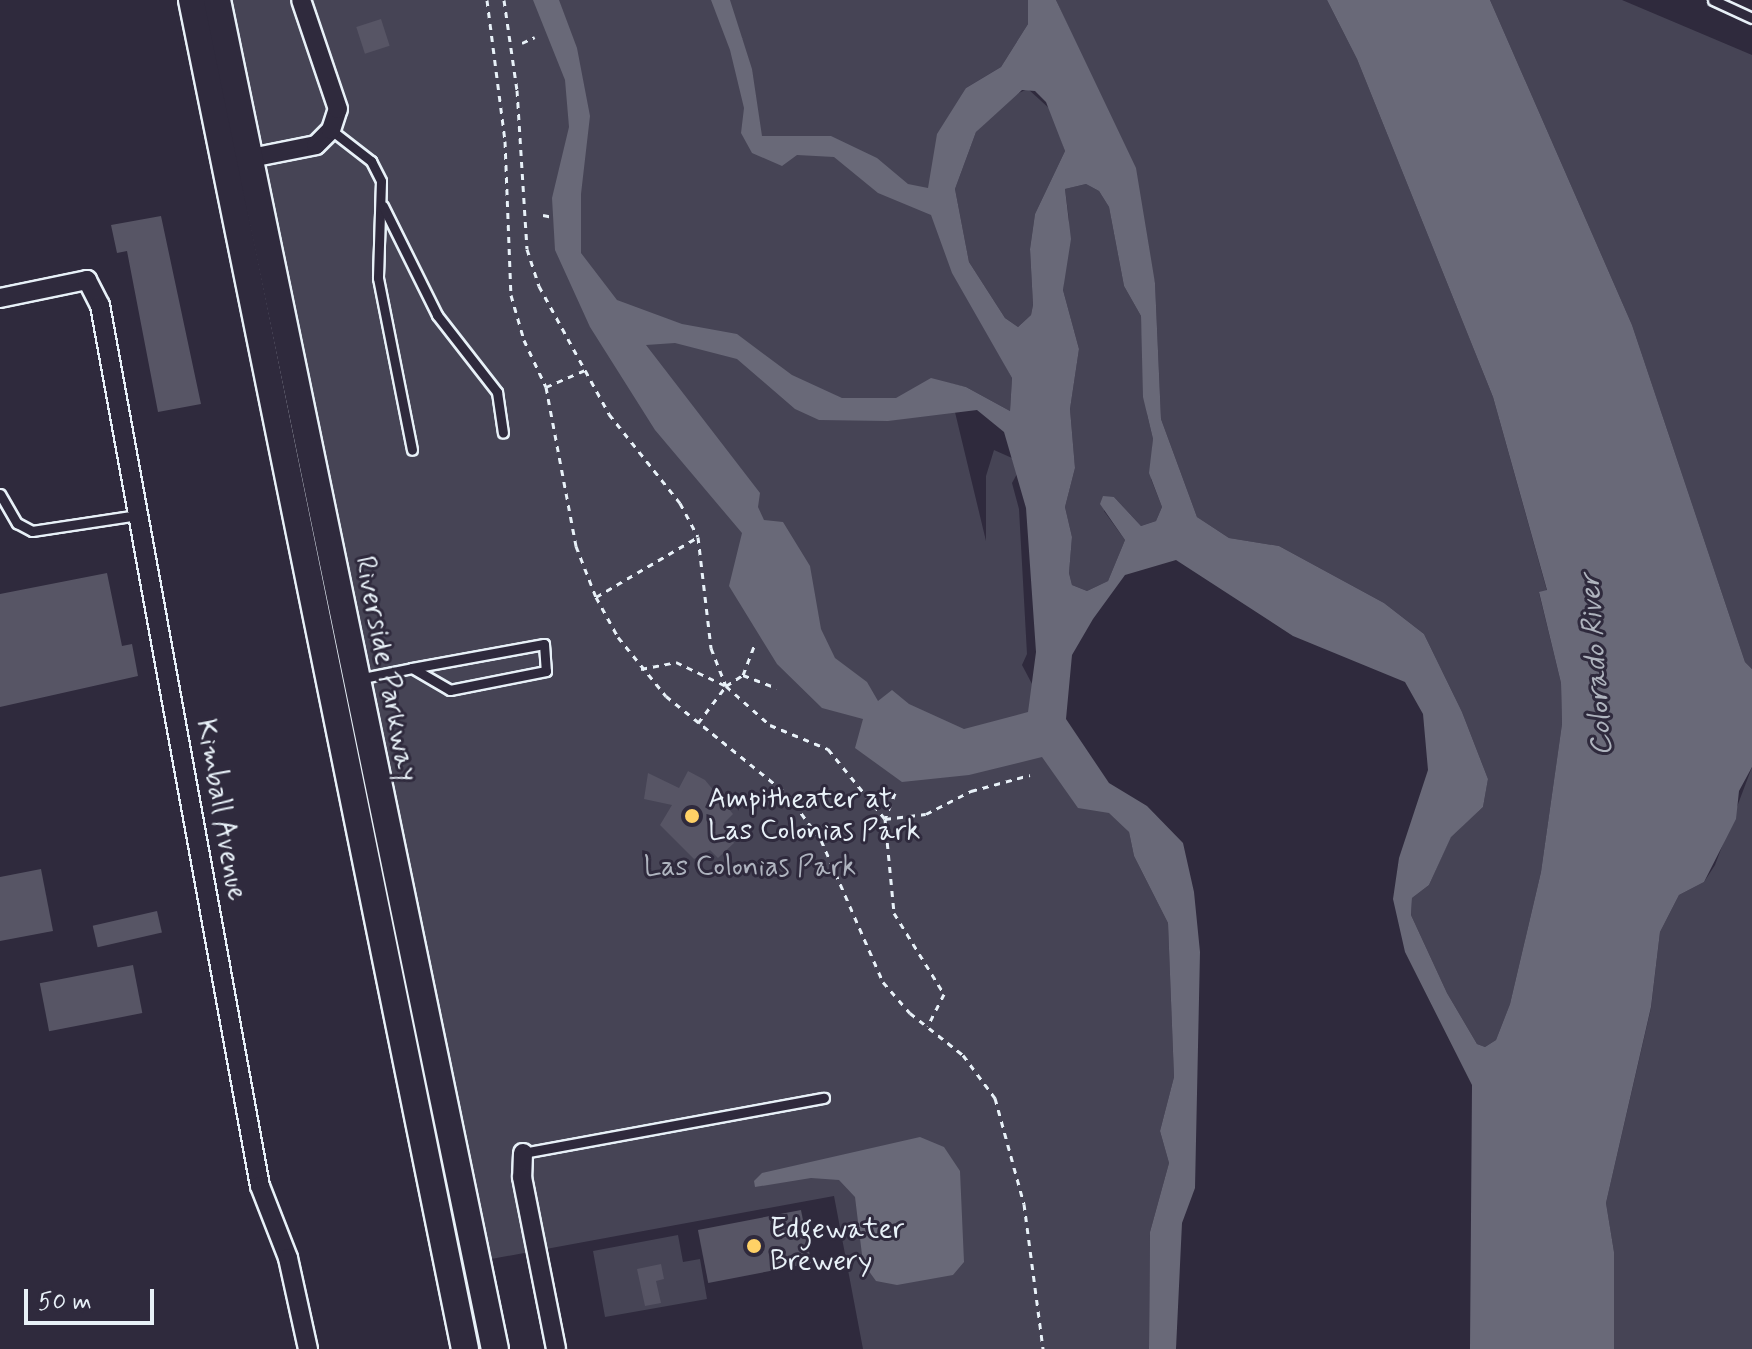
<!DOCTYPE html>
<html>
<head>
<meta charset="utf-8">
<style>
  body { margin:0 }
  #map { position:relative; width:1752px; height:1349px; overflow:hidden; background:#2f2a3d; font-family:Mynerve,sans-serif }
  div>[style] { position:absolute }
  .green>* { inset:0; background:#464455 }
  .water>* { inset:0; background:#696978 }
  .building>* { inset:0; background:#575565; transform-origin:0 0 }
  .path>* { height:3px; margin-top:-1.5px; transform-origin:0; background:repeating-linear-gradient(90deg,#e8f1f8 0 6px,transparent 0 12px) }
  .roads { filter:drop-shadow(2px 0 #e8f1f8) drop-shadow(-2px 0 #e8f1f8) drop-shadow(0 2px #e8f1f8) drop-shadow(0 -2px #e8f1f8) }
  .service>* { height:9px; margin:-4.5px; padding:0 4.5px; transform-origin:4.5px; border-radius:4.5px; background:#2f2a3d }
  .minor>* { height:18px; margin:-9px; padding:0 9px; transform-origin:9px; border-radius:9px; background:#2f2a3d }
  .secondary>* { height:26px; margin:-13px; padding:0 13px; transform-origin:13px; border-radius:13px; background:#2f2a3d }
  .dots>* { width:22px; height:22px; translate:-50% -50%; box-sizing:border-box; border:4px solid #2f2a3d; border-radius:50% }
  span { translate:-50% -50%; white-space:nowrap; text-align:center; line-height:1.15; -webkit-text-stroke:6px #2f2a3d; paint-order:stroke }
  .street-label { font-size:28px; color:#e8f1f8 }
  .poi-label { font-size:28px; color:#e8f1f8 }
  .left { translate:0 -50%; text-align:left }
  .park-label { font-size:28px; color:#afb4bf }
  .water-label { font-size:30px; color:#afb4be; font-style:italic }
  .scale { position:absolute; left:24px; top:1289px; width:130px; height:36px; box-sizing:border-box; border:4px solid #e8f1f8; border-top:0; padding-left:10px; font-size:24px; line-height:28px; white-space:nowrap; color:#e8f1f8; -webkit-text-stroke:6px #2f2a3d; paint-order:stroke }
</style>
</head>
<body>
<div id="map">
  <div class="green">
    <div style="clip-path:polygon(225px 0,1028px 0,1028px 24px,1001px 67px,966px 88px,945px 251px,1012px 378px,1010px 411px,966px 387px,948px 383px,986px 541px,986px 476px,994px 450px,1012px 458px,1017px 474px,1012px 483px,1019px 509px,1027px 654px,1022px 665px,1078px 771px,1129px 832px,1134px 856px,1168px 923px,1174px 1077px,1160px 1131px,1169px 1163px,1150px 1232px,1149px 1349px,863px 1349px,834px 1196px,491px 1259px)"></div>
    <div style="clip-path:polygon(1056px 0,1327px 0,1357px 59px,1493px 397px,1547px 591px,1539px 593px,1561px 683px,1562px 724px,1541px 872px,1510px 1004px,1496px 1040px,1485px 1047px,1477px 1044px,1447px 993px,1411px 915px,1412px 898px,1429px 885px,1451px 836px,1483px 807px,1488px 779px,1462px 712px,1424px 634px,1384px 603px,1279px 546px,1229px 538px,1197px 517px,1161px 419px,1155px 283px,1108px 114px)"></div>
    <div style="clip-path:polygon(1490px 0,1622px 0,1752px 55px,1752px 669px,1745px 662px,1632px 325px)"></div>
    <div style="clip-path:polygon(1028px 89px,1051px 110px,1065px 151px,1035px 214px,1030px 249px,1033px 305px,1031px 315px,1018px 327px,1005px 318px,969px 262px,955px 189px,976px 132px,1009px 97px)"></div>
    <div style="clip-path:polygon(1086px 184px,1099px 191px,1109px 207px,1124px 286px,1141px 316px,1147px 414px,1153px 439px,1151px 479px,1162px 507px,1156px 521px,1141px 526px,1114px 497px,1104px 511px,1125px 540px,1108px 581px,1087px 591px,1072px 585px,1069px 573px,1072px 537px,1065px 507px,1075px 468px,1070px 409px,1079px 349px,1063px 290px,1069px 220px,1065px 189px)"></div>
    <div style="clip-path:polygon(1752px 767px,1752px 1349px,1614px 1349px,1614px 1252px,1606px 1203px,1651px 1008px,1660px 932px,1679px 895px,1704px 882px,1715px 865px)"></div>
    <div style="clip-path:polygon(678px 1235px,683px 1262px,700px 1259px,707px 1299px,605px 1317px,593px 1251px)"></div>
  </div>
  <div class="water">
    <div style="clip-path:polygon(evenodd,533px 0,559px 0,577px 48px,590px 116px,581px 194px,581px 253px,617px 300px,682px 324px,737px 334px,792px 375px,842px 398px,896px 398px,931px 378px,966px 387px,1010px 411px,1012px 378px,952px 273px,931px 215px,878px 193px,834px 157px,797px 155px,782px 166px,752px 153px,741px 133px,744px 108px,730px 50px,711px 0,730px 0,752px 69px,762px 136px,831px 136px,877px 158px,908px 184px,928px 188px,937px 134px,966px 88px,1001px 67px,1028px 24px,1028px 0,1056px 0,1136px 168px,1155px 283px,1161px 419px,1197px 517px,1229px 538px,1279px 546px,1384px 603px,1424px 634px,1462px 712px,1488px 779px,1483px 807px,1451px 837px,1429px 885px,1412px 898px,1411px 915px,1447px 993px,1477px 1044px,1485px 1047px,1496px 1040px,1510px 1004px,1541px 872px,1562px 724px,1561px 683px,1539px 592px,1547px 590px,1493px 397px,1357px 59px,1327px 0,1490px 0,1632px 325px,1745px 662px,1752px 669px,1752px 767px,1739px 791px,1736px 819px,1704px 882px,1679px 895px,1660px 932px,1651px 1007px,1606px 1203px,1614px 1252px,1614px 1349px,1470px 1349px,1472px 1085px,1405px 952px,1393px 899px,1399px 858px,1428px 770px,1423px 714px,1405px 682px,1293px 636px,1176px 560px,1125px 575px,1093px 619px,1072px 655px,1066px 719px,1109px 783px,1147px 806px,1183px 843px,1194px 892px,1200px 952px,1195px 1188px,1182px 1223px,1176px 1349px,1149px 1349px,1150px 1232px,1169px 1163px,1160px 1131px,1174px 1077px,1168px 923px,1134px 856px,1129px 832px,1109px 813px,1078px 808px,1042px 757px,969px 775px,902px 782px,855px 748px,863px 719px,822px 708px,777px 664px,729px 586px,742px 533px,655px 430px,590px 327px,555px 250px,552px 198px,569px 127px,565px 80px,533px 0,1022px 90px,1035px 91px,1046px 102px,1065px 151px,1035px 214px,1030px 249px,1033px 305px,1031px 315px,1018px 327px,1005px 318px,969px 262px,955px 189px,976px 132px,1022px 90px,533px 0,1086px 184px,1099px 191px,1109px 207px,1124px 286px,1141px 316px,1143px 397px,1153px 439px,1149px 473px,1162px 507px,1156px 521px,1141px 526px,1114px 497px,1103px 496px,1100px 504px,1125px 540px,1108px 581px,1087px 591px,1072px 585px,1069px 573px,1072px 537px,1065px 507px,1075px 468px,1070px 409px,1079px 349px,1063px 290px,1071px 239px,1065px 189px,1086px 184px,533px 0,675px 343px,737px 359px,795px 409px,819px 420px,888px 421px,977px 410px,1004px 432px,1026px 508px,1036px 652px,1028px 712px,964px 729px,909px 704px,892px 690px,878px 701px,867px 682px,835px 658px,821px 629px,810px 566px,783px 522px,764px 520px,758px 507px,760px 493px,646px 345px,675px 343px)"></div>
    <div style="clip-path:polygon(920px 1137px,944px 1147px,960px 1171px,964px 1262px,953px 1275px,897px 1285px,876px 1281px,863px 1263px,855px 1197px,839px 1180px,811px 1178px,755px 1187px,754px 1181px,762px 1173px)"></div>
  </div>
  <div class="building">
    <div style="left:381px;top:19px;width:28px;height:26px;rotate:72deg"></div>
    <div style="clip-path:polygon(161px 216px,201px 404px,158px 412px,127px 251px,117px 253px,111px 225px)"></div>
    <div style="clip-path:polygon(107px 573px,122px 646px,132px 644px,138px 676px,0 707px,0 594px)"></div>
    <div style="clip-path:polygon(688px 771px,705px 780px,733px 814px,724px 823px,734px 843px,718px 858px,710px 850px,694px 859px,660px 825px,672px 805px,644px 799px,648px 773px,679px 788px)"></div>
    <div style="clip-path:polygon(41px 869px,53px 931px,0 941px,0 877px)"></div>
    <div style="left:157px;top:911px;width:22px;height:66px;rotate:77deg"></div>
    <div style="left:133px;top:965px;width:49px;height:95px;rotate:79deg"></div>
    <div style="left:801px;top:1210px;width:54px;height:105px;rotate:79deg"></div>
    <div style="clip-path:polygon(661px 1264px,664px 1279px,656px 1281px,661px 1303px,645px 1306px,637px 1269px)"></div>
  </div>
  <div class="path">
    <div style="left:487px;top:0;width:142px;rotate:82.7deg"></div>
    <div style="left:505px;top:141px;width:154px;rotate:87.8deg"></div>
    <div style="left:511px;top:295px;width:47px;rotate:73.9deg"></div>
    <div style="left:524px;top:340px;width:52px;rotate:64.9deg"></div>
    <div style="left:546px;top:387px;width:162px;rotate:79.3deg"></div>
    <div style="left:576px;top:546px;width:55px;rotate:68.6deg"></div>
    <div style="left:596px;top:597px;width:46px;rotate:61.2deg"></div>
    <div style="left:618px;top:637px;width:76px;rotate:50.9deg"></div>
    <div style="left:666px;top:696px;width:156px;rotate:39deg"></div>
    <div style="left:787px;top:794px;width:57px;rotate:53.5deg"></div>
    <div style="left:821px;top:840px;width:155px;rotate:66.4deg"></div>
    <div style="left:883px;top:982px;width:41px;rotate:48.9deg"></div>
    <div style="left:910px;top:1013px;width:68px;rotate:38.4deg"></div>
    <div style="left:963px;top:1055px;width:54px;rotate:53.3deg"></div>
    <div style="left:995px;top:1098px;width:110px;rotate:74.7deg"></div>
    <div style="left:1024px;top:1204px;width:146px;rotate:82.5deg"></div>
    <div style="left:504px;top:0;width:91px;rotate:81.8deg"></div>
    <div style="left:517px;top:90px;width:159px;rotate:86.4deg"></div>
    <div style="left:527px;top:249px;width:39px;rotate:72deg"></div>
    <div style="left:539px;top:286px;width:146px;rotate:61.3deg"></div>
    <div style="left:609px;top:414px;width:114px;rotate:51.4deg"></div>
    <div style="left:680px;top:503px;width:38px;rotate:62deg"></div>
    <div style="left:698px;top:537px;width:112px;rotate:83.3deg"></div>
    <div style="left:711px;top:648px;width:41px;rotate:68.5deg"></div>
    <div style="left:726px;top:686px;width:59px;rotate:41.6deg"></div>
    <div style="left:770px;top:725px;width:63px;rotate:22.5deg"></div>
    <div style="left:828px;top:749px;width:90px;rotate:50.8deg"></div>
    <div style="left:885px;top:819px;width:41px;rotate:-7deg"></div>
    <div style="left:926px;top:814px;width:51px;rotate:-27.1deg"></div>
    <div style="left:971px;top:791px;width:61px;rotate:-15.2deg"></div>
    <div style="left:522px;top:43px;width:14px;rotate:-25deg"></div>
    <div style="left:543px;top:215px;width:10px;rotate:11deg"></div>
    <div style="left:546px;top:387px;width:43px;rotate:-23.6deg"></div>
    <div style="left:596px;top:597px;width:118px;rotate:-30.5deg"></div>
    <div style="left:641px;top:669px;width:36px;rotate:-11deg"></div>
    <div style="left:676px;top:662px;width:55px;rotate:25.6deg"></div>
    <div style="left:743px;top:675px;width:34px;rotate:-69deg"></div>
    <div style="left:698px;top:723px;width:46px;rotate:-52.9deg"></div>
    <div style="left:726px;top:686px;width:20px;rotate:-33deg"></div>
    <div style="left:743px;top:675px;width:36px;rotate:21deg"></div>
    <div style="left:895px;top:793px;width:28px;rotate:111deg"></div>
    <div style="left:885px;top:819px;width:94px;rotate:84.5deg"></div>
    <div style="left:894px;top:913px;width:95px;rotate:58.3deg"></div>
    <div style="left:944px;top:994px;width:36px;rotate:117deg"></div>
  </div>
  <div class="roads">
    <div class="service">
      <div style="left:1713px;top:0;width:43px;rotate:24.8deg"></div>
      <div style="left:331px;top:130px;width:51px;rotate:37.8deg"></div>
      <div style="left:371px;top:161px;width:22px;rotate:63deg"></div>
      <div style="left:381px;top:181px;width:97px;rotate:91.8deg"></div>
      <div style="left:378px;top:278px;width:175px;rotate:78.8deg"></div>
      <div style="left:383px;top:206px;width:122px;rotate:63.6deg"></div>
      <div style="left:437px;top:315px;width:98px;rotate:52.1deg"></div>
      <div style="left:497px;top:392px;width:41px;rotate:81.7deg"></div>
      <div style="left:0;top:494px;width:34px;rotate:60deg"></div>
      <div style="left:17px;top:523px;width:17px;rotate:28deg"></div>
      <div style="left:32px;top:531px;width:107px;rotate:-8.6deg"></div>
      <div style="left:358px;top:679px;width:55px;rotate:-11.5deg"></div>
      <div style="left:412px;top:668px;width:134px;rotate:-10.3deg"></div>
      <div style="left:544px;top:644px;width:27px;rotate:86deg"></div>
      <div style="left:546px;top:671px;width:98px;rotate:168.8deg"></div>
      <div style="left:450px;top:690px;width:44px;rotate:-149.9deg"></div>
      <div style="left:523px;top:1153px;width:306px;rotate:-10.4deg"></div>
    </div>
    <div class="minor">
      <div style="left:251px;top:158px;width:66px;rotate:-11.3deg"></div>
      <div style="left:316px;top:145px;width:21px;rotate:-45deg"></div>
      <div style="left:331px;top:130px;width:22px;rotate:-72deg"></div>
      <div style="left:338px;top:109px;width:115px;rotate:-108.7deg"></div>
      <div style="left:0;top:298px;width:89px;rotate:-11.7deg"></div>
      <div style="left:87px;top:280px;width:28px;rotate:63deg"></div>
      <div style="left:100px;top:305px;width:895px;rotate:79.71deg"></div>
      <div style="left:260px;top:1186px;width:77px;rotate:68.7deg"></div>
      <div style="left:288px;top:1258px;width:93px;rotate:77.6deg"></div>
      <div style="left:523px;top:1153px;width:24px;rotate:92deg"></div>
      <div style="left:522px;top:1177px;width:175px;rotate:78.8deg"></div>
    </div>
    <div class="secondary">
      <div style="left:192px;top:0;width:1376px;rotate:78.56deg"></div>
      <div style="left:217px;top:0;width:1377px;rotate:78.36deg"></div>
    </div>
  </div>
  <div class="dots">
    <div style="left:692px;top:816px;background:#ffd166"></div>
    <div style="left:754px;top:1246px;background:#ffd166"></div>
  </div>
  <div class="street-label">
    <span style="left:385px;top:669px;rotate:79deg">Riverside Parkway</span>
    <span style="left:220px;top:810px;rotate:80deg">Kimball Avenue</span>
  </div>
  <div class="poi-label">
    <span class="left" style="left:708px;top:816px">Ampitheater at<br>Las Colonias Park</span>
    <span class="left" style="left:770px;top:1246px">Edgewater<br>Brewery</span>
  </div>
  <div class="park-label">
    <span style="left:750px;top:868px">Las Colonias Park</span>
  </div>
  <div class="water-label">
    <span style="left:1597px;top:665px;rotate:-94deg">Colorado River</span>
  </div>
  <div class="scale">50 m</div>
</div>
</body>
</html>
